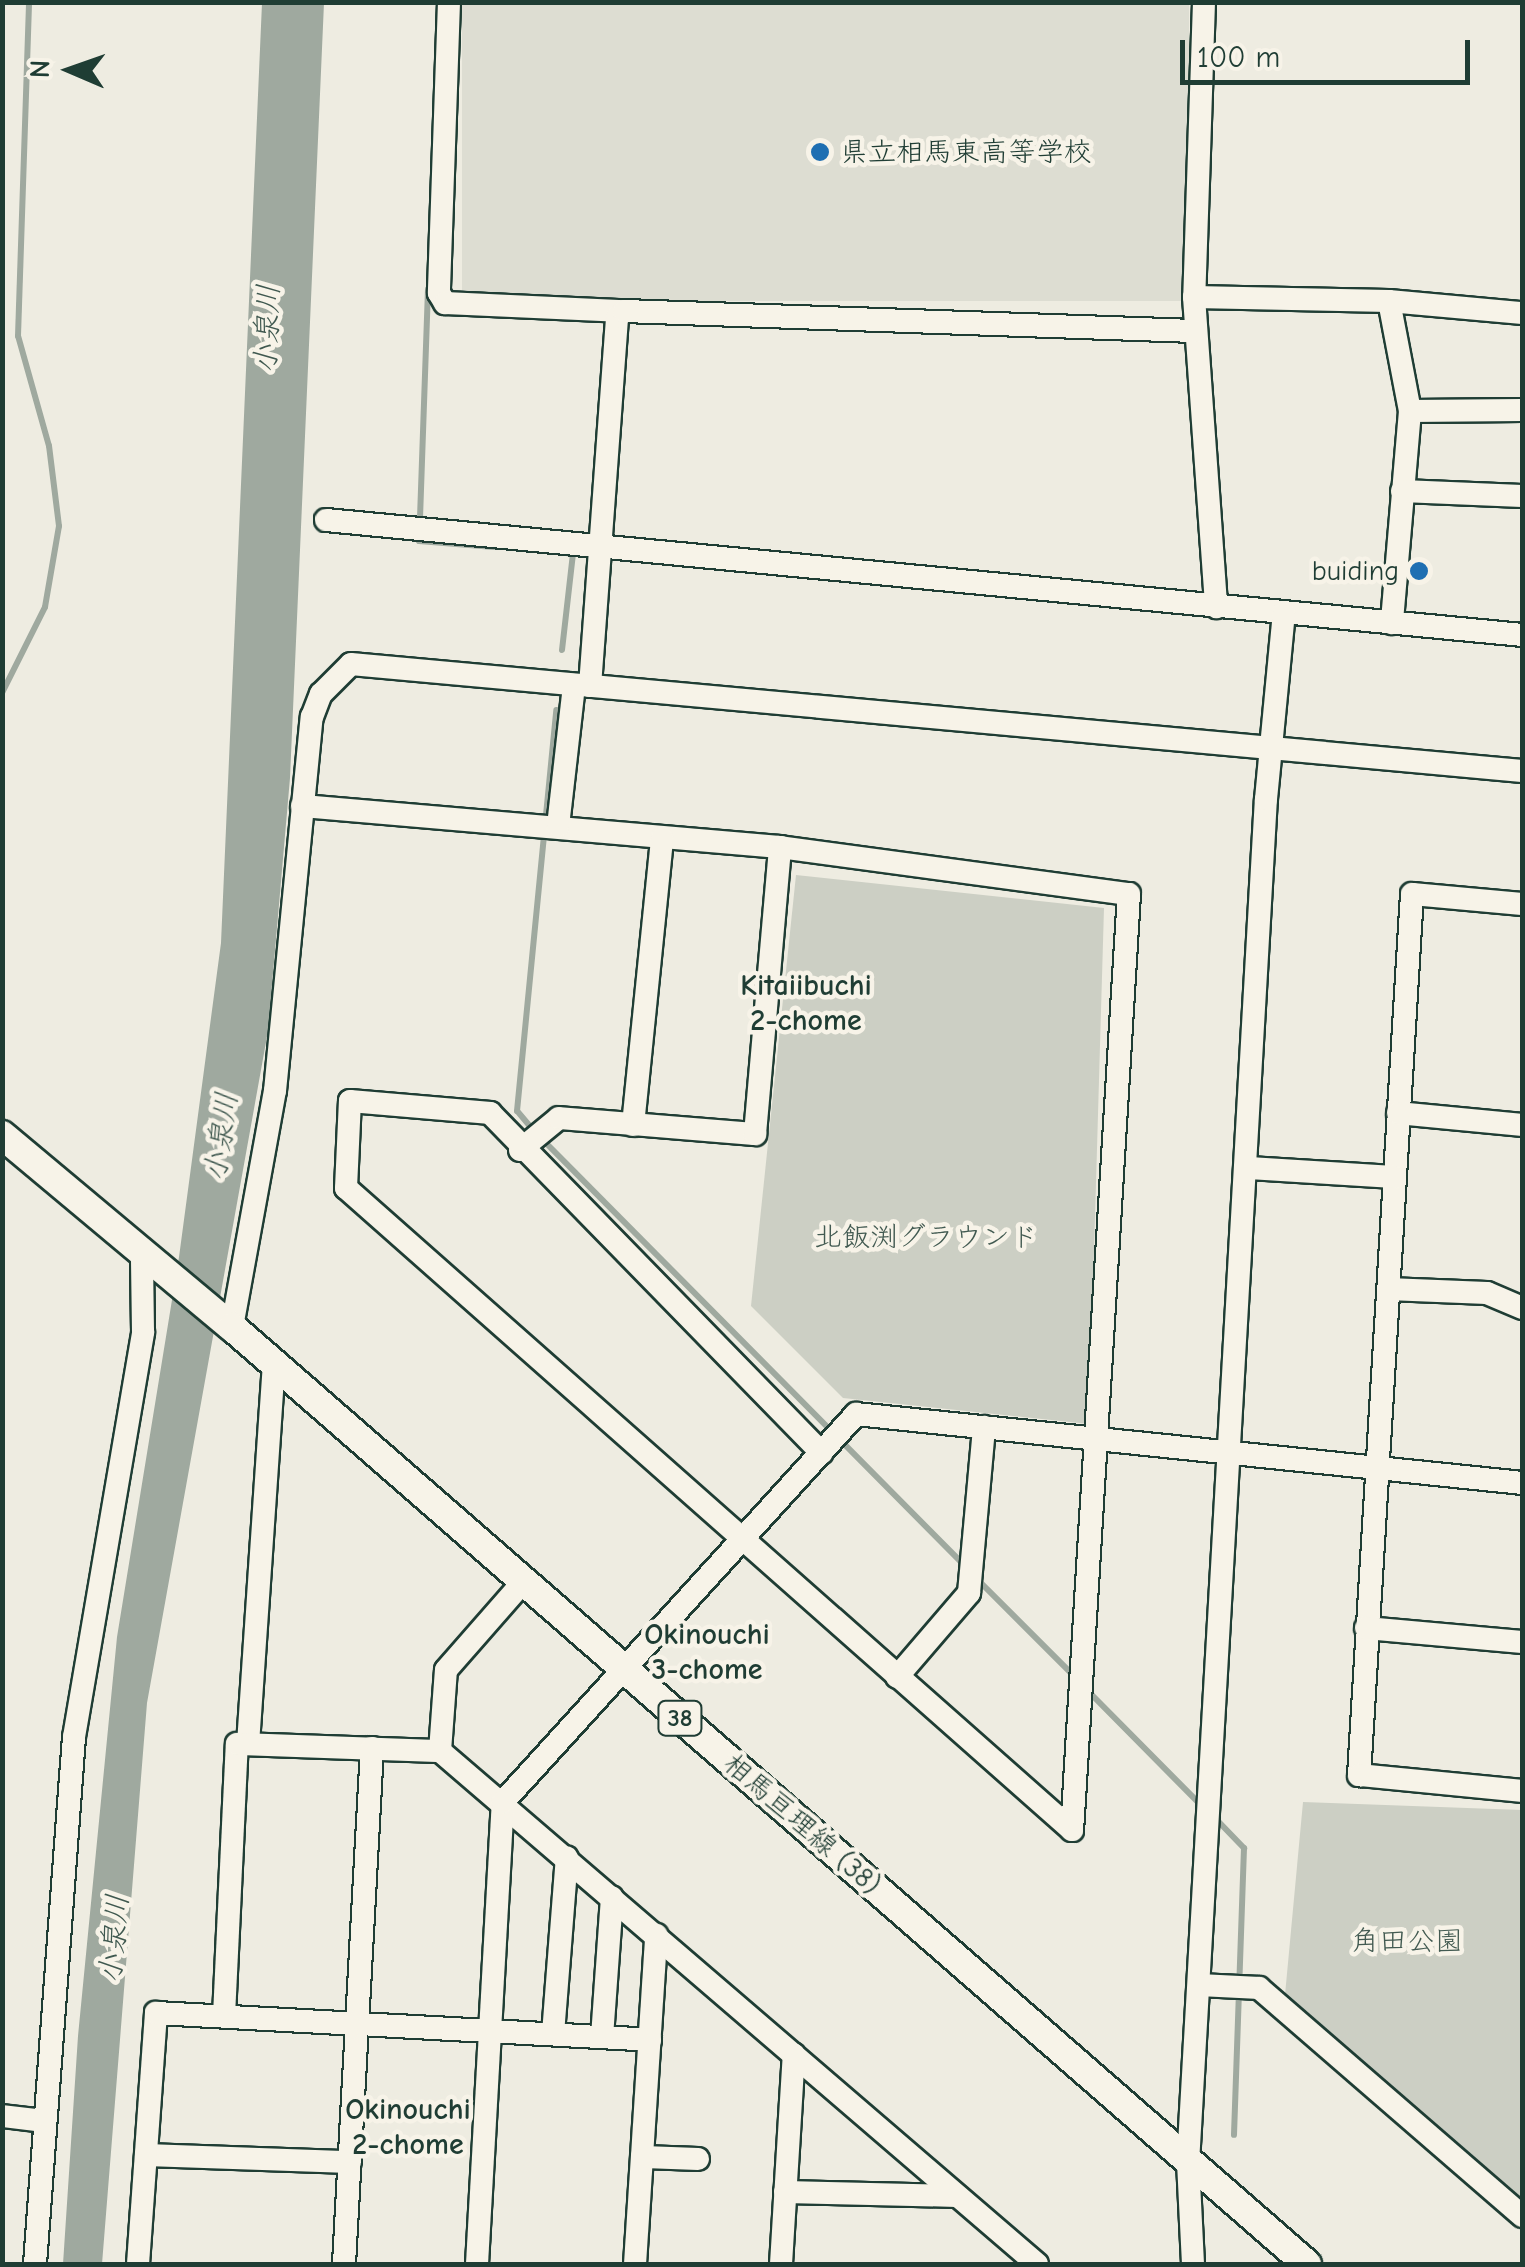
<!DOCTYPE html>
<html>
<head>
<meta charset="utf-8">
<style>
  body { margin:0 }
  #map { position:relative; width:1525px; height:2267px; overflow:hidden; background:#eeece1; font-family:"Comic Neue","Klee One",sans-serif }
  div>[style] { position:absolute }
  .built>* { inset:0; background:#ddddd2; transform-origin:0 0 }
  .green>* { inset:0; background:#cccfc4 }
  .water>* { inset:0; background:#9fa99f }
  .stream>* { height:6px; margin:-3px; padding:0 3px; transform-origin:3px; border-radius:3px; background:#9fa99f }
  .roads { filter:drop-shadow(2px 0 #1f3d34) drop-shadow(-2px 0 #1f3d34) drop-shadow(0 2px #1f3d34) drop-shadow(0 -2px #1f3d34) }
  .minor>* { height:22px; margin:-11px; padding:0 11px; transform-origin:11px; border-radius:11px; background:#f7f3e8 }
  .major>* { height:28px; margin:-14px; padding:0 14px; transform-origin:14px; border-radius:14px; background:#f7f3e8 }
  .dots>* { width:28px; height:28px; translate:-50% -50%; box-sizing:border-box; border:5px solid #f7f3e8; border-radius:50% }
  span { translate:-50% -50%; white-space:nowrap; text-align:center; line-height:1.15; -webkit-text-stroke:9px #f7f3e8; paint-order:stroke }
  .shield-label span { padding:2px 8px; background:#f7f3e8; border:2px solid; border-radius:8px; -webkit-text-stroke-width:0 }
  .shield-label { font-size:25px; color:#1f3d34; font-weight:700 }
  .poi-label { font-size:28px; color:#1f3d34 }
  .left { translate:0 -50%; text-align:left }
  .right { translate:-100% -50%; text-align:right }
  .park-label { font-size:28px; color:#425a51 }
  .street-label { font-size:28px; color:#1f3d34 }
  .water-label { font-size:30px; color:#3f584f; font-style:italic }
  .neighbourhood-label { font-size:30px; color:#1f3d34; font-weight:700 }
  .frame { position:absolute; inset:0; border:5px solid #1f3d34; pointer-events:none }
  .north { position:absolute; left:20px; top:20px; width:100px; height:100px; -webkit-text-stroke:8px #f7f3e8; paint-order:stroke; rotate:272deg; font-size:28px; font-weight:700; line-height:40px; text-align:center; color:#1f3d34 }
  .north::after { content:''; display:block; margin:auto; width:35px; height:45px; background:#1f3d34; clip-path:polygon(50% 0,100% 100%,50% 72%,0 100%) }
  .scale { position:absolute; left:1180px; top:40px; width:290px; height:45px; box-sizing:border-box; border:5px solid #1f3d34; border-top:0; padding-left:12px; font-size:30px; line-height:35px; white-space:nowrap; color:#1f3d34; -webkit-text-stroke:8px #f7f3e8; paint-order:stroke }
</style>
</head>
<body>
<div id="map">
  <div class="built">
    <div style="left:462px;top:3px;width:727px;height:298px"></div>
  </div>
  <div class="green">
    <div style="clip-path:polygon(796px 875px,1104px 908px,1089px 1424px,843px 1398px,751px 1306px)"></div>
    <div style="clip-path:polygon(1303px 1802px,1522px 1810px,1522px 2198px,1285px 1995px)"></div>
  </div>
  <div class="water">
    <div style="clip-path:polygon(262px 3px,324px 3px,290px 778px,268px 1031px,147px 1703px,102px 2264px,63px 2264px,78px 2036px,117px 1637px,179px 1257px,221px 943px)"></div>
  </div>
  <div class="stream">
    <div style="left:428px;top:289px;width:252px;rotate:92deg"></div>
    <div style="left:419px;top:541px;width:75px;rotate:4.6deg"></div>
    <div style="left:562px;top:650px;width:97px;rotate:-83.5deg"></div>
    <div style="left:573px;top:554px;width:7px;rotate:-172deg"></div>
    <div style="left:2px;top:693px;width:96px;rotate:-63.4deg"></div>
    <div style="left:45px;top:607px;width:82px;rotate:-80.2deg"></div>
    <div style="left:59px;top:526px;width:81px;rotate:-97.1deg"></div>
    <div style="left:49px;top:446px;width:114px;rotate:-105.7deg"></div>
    <div style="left:18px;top:336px;width:334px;rotate:-88.1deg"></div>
    <div style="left:534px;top:1131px;width:26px;rotate:-130deg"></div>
    <div style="left:517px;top:1111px;width:403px;rotate:-84.4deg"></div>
    <div style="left:543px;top:1140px;width:602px;rotate:45.27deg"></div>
    <div style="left:975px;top:1577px;width:143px;rotate:45deg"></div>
    <div style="left:1088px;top:1691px;width:162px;rotate:45.3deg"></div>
    <div style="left:1215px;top:1818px;width:42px;rotate:46deg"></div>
    <div style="left:1244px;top:1848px;width:287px;rotate:92deg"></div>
  </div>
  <div class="roads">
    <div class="minor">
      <div style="left:449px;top:2px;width:291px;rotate:92deg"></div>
      <div style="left:439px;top:293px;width:12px;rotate:59deg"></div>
      <div style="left:445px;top:303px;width:179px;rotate:2.6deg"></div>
      <div style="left:1204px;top:2px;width:295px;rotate:91.9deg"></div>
      <div style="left:1194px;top:297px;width:311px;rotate:85.9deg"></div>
      <div style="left:1194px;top:297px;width:195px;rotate:1.2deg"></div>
      <div style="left:1389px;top:301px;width:134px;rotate:5.2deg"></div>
      <div style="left:1389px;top:301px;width:112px;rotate:79.2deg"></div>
      <div style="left:1410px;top:411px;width:213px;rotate:94.9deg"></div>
      <div style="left:1410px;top:411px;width:112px;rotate:-0.5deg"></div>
      <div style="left:1402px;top:491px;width:120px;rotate:2.4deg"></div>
      <div style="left:326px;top:520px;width:1202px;rotate:5.49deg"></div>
      <div style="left:590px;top:686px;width:370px;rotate:-85.8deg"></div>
      <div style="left:617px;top:317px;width:9px;rotate:-41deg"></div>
      <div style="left:624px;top:311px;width:571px;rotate:2.01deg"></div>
      <div style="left:302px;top:806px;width:480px;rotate:4.9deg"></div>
      <div style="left:780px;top:847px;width:352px;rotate:7.7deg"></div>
      <div style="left:1129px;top:894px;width:938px;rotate:93.48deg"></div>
      <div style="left:1072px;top:1830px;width:969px;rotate:-138.51deg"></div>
      <div style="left:346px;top:1188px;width:87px;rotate:-87.4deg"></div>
      <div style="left:350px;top:1101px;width:141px;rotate:4.9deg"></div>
      <div style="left:490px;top:1113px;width:475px;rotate:45.7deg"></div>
      <div style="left:558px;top:826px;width:142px;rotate:-83.5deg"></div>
      <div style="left:1522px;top:904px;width:110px;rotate:-174.8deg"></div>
      <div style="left:1412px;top:894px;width:883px;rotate:93.44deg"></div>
      <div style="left:1359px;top:1775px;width:164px;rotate:5.6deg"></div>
      <div style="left:1398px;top:1113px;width:125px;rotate:5.5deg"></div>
      <div style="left:633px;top:1125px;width:288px;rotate:-84.2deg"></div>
      <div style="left:520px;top:1150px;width:50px;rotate:-39.4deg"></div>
      <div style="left:559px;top:1118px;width:197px;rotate:4.7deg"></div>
      <div style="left:755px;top:1134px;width:288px;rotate:-85deg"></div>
      <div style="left:1248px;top:1168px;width:147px;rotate:3.5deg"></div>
      <div style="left:1388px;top:1289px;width:99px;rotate:2.3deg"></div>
      <div style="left:1487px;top:1293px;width:38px;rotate:23deg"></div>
      <div style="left:232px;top:1327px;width:240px;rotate:-79.7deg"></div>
      <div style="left:275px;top:1091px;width:376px;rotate:-84.4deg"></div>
      <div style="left:312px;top:717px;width:25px;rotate:-69deg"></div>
      <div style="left:321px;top:694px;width:42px;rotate:-45deg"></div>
      <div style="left:351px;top:664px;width:1176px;rotate:5.22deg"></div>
      <div style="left:1366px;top:1628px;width:157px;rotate:5.1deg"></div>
      <div style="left:897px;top:1677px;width:111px;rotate:-49.4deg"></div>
      <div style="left:969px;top:1593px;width:167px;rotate:-84.8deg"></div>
      <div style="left:248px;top:1744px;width:382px;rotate:-86.1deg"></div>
      <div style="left:440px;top:1751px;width:81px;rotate:-85.8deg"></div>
      <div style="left:446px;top:1670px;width:117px;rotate:-48.8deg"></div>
      <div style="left:1200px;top:1985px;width:59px;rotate:2.9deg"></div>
      <div style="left:1259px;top:1988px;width:348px;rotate:40.9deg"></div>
      <div style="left:224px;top:2016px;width:272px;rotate:-87.3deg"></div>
      <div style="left:237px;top:1744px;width:203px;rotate:2deg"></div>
      <div style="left:440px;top:1751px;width:787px;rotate:40.67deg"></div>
      <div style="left:553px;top:2034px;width:177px;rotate:-85.5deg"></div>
      <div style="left:602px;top:2037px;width:140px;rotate:-85.9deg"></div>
      <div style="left:2px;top:2116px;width:42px;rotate:6.8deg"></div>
      <div style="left:146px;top:2155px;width:204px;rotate:2deg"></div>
      <div style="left:642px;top:2157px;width:56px;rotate:2deg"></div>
      <div style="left:785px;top:2192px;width:172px;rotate:1.3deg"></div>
      <div style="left:35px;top:2264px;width:528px;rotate:-85.77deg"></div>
      <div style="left:74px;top:1737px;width:411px;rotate:-80.3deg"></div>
      <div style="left:143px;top:1332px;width:75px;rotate:-90.8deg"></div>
      <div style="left:138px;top:2264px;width:252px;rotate:-85.9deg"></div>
      <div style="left:156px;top:2013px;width:495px;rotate:3.1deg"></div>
      <div style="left:344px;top:2264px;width:517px;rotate:-86.89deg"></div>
      <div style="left:477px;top:2264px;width:463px;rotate:-86.8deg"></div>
      <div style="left:503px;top:1802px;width:525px;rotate:-47.7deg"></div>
      <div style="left:856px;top:1414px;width:670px;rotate:5.91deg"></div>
      <div style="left:635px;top:2264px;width:330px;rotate:-86.3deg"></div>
      <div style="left:781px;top:2264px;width:210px;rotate:-86.5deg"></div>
      <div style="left:1193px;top:2264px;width:101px;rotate:-92.8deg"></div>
      <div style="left:1188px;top:2163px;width:1366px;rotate:-86.73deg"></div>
      <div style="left:1266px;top:799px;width:187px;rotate:-84.5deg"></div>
    </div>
    <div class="major">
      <div style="left:2px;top:1135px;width:300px;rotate:39.9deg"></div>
      <div style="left:232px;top:1327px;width:1426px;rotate:41.08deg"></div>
    </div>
  </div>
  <div class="dots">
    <div style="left:820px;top:152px;background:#1f6fb2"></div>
    <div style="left:1419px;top:571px;background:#1f6fb2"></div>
  </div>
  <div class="shield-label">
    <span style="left:680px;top:1718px">38</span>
  </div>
  <div class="poi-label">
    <span class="left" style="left:840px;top:152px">県立相馬東高等学校</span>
    <span class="right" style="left:1399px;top:571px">buiding</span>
  </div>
  <div class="park-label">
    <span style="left:926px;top:1237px">北飯渕グラウンド</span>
    <span style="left:1407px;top:1941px">角田公園</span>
  </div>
  <div class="street-label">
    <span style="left:802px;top:1824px;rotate:41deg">相馬亘理線 (38)</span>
  </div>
  <div class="water-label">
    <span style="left:268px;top:329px;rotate:-88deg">小泉川</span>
    <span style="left:222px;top:1137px;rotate:-82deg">小泉川</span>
    <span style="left:115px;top:1939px;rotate:-85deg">小泉川</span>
  </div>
  <div class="neighbourhood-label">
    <span style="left:806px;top:1003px">Kitaiibuchi<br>2-chome</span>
    <span style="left:707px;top:1652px">Okinouchi<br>3-chome</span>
    <span style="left:408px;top:2127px">Okinouchi<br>2-chome</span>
  </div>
  <div class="frame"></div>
  <div class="north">N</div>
  <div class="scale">100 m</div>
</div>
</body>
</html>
